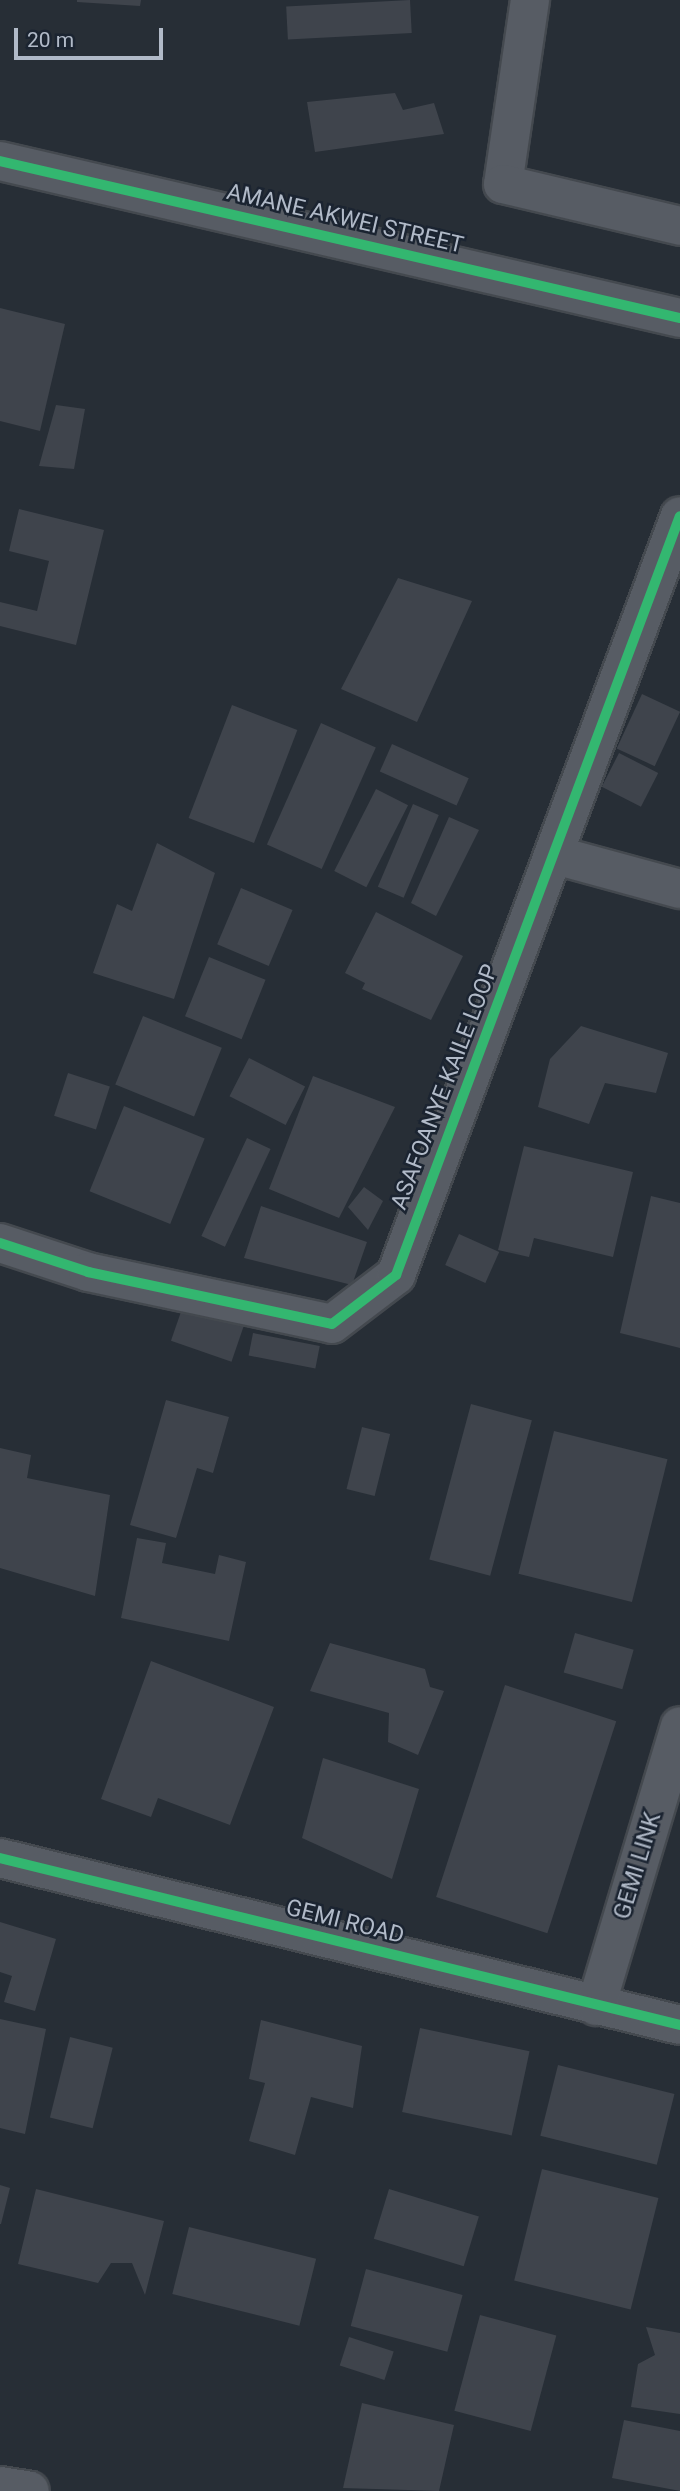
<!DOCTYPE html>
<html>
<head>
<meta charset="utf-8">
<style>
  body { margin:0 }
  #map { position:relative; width:680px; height:2491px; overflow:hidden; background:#272e36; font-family:Roboto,sans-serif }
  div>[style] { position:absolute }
  .building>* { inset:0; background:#3f444c; transform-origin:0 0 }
  .roads { filter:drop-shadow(2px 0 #44494f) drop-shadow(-2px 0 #44494f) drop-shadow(0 2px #44494f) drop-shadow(0 -2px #44494f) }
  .street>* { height:38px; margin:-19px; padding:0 19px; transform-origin:19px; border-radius:19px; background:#575c64 }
  .cycleway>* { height:10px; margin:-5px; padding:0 5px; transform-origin:5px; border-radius:5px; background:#33b770 }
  span { translate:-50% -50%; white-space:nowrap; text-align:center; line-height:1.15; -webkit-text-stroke:5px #1b2431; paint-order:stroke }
  .street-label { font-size:23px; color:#b1bac8 }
  .scale { position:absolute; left:14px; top:28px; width:149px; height:32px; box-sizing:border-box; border:4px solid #b1bac8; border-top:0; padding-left:9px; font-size:21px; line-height:24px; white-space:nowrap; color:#b1bac8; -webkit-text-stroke:5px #1b2431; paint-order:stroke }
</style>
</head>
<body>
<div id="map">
  <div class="building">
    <div style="clip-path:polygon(77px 0,141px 0,140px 6px,77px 2px)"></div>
    <div style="left:410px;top:0;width:33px;height:124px;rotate:87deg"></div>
    <div style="clip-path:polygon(395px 93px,403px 110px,434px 103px,444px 134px,315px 152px,307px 102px)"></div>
    <div style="clip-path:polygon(0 308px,65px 324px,40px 431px,0 421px)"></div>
    <div style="clip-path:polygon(56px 405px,85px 409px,74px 469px,39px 466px)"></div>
    <div style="clip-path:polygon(19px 509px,104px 530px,76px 645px,0 626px,0 602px,37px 611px,49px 561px,9px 551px)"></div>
    <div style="clip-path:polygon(398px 578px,472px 601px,417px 722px,341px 689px)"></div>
    <div style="left:642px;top:694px;width:42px;height:60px;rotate:25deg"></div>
    <div style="left:232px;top:705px;width:70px;height:121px;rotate:21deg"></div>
    <div style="left:321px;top:723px;width:60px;height:133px;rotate:24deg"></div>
    <div style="left:392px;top:744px;width:84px;height:30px;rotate:24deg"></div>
    <div style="left:619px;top:753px;width:44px;height:38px;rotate:27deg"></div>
    <div style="left:376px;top:789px;width:36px;height:92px;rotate:27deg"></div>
    <div style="left:413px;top:804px;width:28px;height:90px;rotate:23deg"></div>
    <div style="clip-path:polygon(449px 817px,479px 830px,436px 916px,411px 903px)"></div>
    <div style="clip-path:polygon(157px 843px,215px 873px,174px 999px,93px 973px,117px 904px,132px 911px)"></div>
    <div style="left:241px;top:888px;width:56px;height:61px;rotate:23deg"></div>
    <div style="clip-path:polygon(376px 912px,463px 956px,431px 1020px,362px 989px,365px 983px,345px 973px)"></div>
    <div style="left:209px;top:957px;width:61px;height:64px;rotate:22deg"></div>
    <div style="left:143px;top:1016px;width:85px;height:74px;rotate:22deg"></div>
    <div style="clip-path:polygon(581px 1026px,668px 1053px,656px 1093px,605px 1083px,589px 1124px,538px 1107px,550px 1059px)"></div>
    <div style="left:249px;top:1058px;width:63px;height:43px;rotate:27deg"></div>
    <div style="left:68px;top:1073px;width:44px;height:45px;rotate:18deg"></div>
    <div style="clip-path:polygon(313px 1076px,395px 1107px,339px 1218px,269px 1189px)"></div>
    <div style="left:124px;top:1106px;width:87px;height:92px;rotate:22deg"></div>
    <div style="left:247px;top:1138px;width:26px;height:108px;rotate:25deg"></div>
    <div style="clip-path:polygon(524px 1146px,633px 1172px,613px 1257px,534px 1238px,529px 1257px,498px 1250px)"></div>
    <div style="clip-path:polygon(364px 1187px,383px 1201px,368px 1230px,348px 1207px)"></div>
    <div style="clip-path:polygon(651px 1196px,680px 1203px,680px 1348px,620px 1333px)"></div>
    <div style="clip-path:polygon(261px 1206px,367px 1242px,352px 1285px,244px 1258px)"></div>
    <div style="left:459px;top:1234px;width:44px;height:34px;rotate:24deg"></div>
    <div style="left:184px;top:1303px;width:64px;height:40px;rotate:19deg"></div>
    <div style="left:253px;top:1333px;width:68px;height:23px;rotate:11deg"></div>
    <div style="clip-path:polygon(166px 1400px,229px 1417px,213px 1473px,197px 1468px,176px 1538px,130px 1525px)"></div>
    <div style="left:471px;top:1404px;width:63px;height:161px;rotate:15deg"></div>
    <div style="left:362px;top:1427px;width:29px;height:64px;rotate:14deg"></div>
    <div style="left:554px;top:1431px;width:117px;height:147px;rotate:14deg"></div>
    <div style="clip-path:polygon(0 1448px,31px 1455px,27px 1478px,110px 1495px,95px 1596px,0 1568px)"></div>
    <div style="clip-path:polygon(137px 1538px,166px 1543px,162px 1563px,215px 1574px,219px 1555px,246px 1562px,229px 1641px,121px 1618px)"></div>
    <div style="left:575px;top:1633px;width:61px;height:41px;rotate:16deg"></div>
    <div style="clip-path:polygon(330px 1643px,425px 1669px,430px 1687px,444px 1691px,418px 1755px,388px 1742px,389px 1713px,310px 1691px)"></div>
    <div style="clip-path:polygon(151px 1661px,274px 1707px,230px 1825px,158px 1798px,151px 1817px,101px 1799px)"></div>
    <div style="left:505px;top:1685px;width:117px;height:223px;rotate:18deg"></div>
    <div style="clip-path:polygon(323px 1758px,419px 1789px,392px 1879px,302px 1838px)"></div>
    <div style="clip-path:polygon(0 1922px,56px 1939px,35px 2011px,4px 2002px,12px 1976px,0 1972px)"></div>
    <div style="clip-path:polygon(0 2019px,46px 2029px,25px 2134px,0 2128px)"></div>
    <div style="clip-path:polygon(261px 2020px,362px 2046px,353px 2108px,311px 2097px,295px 2155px,249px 2141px,265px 2083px,249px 2079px)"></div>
    <div style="left:420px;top:2028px;width:112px;height:86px;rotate:12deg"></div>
    <div style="left:70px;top:2037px;width:44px;height:83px;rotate:14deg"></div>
    <div style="left:558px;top:2065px;width:120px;height:73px;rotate:14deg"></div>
    <div style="left:542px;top:2169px;width:120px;height:115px;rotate:14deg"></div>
    <div style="clip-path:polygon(0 2185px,10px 2188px,1px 2224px,0 2224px)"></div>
    <div style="clip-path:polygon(36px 2189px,164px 2221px,145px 2295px,132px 2263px,111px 2263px,98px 2283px,18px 2264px)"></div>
    <div style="left:389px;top:2189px;width:94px;height:52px;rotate:17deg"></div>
    <div style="left:189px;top:2227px;width:131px;height:69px;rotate:14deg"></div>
    <div style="left:366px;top:2269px;width:100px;height:59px;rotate:15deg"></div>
    <div style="left:480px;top:2315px;width:79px;height:99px;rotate:15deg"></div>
    <div style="clip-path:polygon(646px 2327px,680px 2333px,680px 2414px,631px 2407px,638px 2364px,655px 2355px)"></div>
    <div style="left:349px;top:2337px;width:47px;height:30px;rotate:18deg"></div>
    <div style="clip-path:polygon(362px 2403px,454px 2425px,439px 2491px,343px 2488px)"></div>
    <div style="clip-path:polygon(624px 2420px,680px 2431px,680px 2491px,612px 2478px)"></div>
  </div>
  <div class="roads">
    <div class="street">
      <div style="left:530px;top:0;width:186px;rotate:98.3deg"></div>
      <div style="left:503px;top:184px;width:182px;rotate:13.3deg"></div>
      <div style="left:0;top:161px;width:698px;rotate:13deg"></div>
      <div style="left:555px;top:855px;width:130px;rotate:15.2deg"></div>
      <div style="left:0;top:1243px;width:93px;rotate:18.2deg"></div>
      <div style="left:88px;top:1272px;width:249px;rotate:12deg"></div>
      <div style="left:332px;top:1324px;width:81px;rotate:-37.4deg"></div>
      <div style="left:396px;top:1275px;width:810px;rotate:-69.49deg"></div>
      <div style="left:0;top:1858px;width:700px;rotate:13.8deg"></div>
      <div style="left:596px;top:2006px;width:292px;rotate:-73.3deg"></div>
      <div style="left:0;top:2486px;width:30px;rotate:9deg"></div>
    </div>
  </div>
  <div class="cycleway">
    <div style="left:0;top:161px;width:698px;rotate:13deg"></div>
    <div style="left:0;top:1243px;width:93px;rotate:18.2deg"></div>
    <div style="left:88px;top:1272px;width:249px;rotate:12deg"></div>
    <div style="left:332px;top:1324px;width:81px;rotate:-37.4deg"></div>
    <div style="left:396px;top:1275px;width:810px;rotate:-69.49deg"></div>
    <div style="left:0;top:1858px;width:700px;rotate:13.8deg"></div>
  </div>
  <div class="street-label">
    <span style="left:345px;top:219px;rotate:13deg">AMANE AKWEI STREET</span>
    <span style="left:445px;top:1087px;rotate:-69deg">ASAFOANYE KAILE LOOP</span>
    <span style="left:638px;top:1866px;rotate:-73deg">GEMI LINK</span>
    <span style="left:345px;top:1922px;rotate:14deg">GEMI ROAD</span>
  </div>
  <div class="scale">20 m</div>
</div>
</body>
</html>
